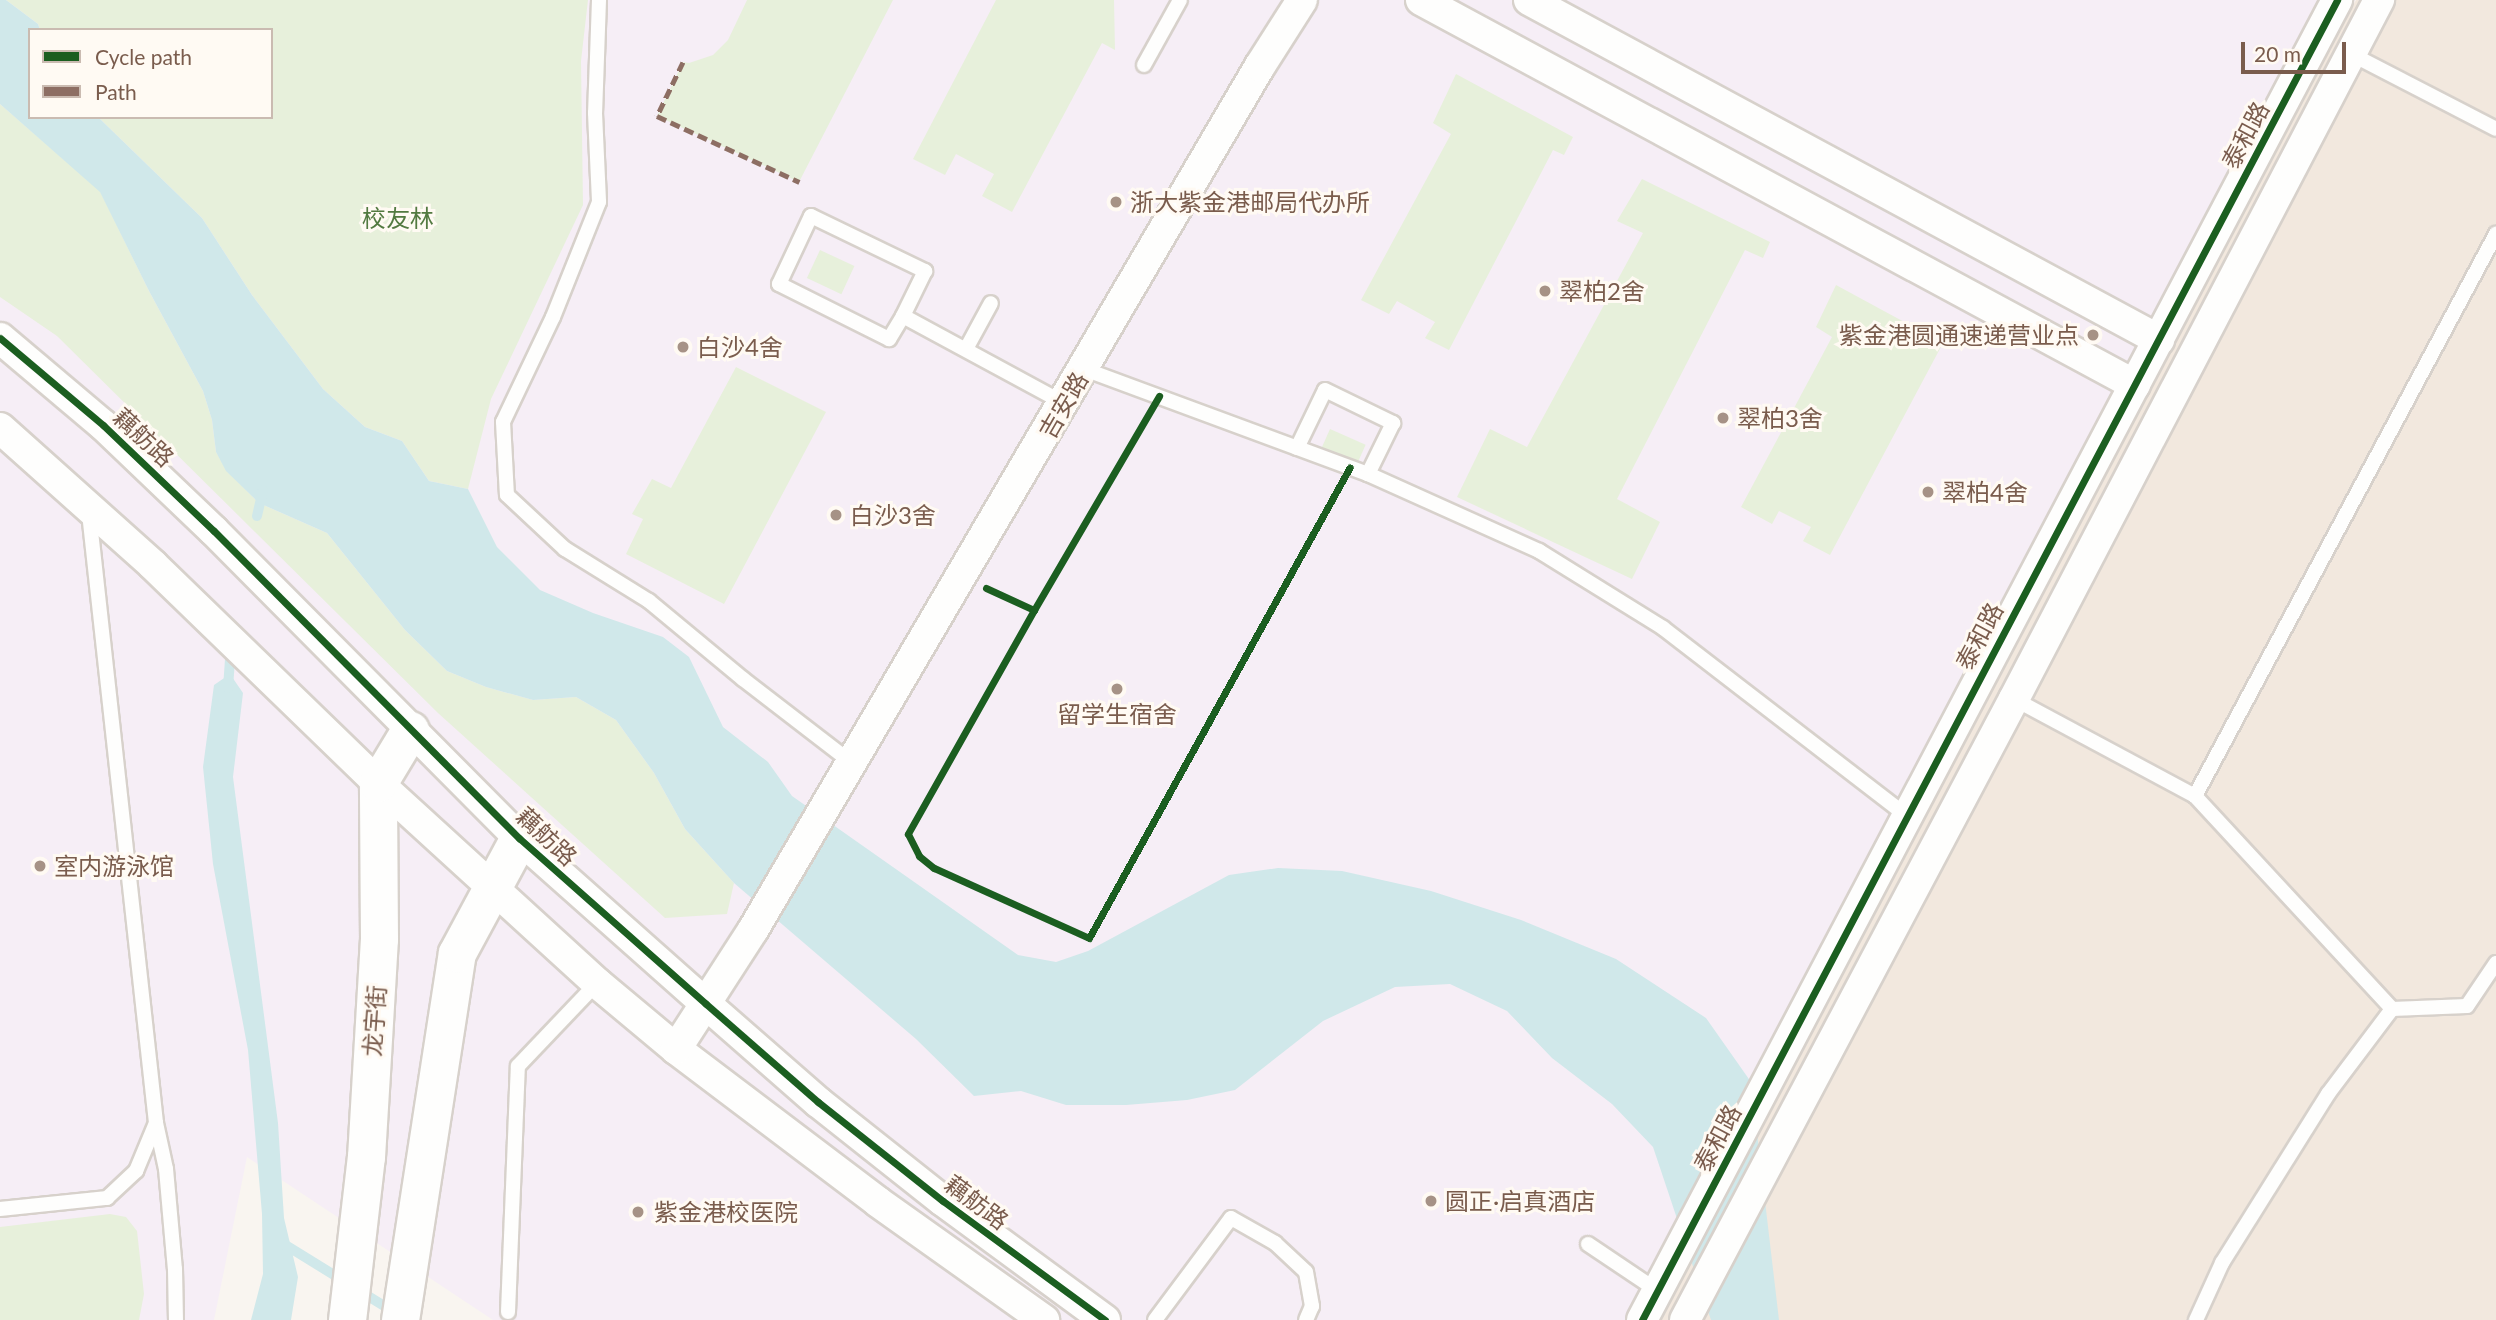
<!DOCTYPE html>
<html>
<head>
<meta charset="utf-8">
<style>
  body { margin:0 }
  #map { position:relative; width:2496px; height:1320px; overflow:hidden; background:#f9f5f0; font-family:Lato,"Noto Sans SC",sans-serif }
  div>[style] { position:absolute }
  .residential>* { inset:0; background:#f2e8de }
  .education>* { inset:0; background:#f6eef6 }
  .green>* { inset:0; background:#e7f0db; transform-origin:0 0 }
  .water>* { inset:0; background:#d0e8ea }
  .stream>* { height:10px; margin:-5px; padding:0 5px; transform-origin:5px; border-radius:5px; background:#d0e8ea }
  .roads { filter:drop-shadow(2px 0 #d7d1cb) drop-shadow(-2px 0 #d7d1cb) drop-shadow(0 2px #d7d1cb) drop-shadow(0 -2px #d7d1cb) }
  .service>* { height:14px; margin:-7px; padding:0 7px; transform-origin:7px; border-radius:7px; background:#fefefd }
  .minor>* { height:30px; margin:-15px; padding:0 15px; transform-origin:15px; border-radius:15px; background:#fefefd }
  .tertiary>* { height:37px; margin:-18.5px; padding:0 18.5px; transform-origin:18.5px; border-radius:18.5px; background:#fefefd }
  .quiet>* { height:5px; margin-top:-2.5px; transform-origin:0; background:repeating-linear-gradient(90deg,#8d6e63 0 10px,transparent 0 15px) }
  .cycleway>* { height:7px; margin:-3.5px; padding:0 3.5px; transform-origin:3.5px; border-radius:3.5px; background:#1b5e20 }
  .dots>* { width:19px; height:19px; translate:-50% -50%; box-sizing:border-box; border:4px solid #fffaf3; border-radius:50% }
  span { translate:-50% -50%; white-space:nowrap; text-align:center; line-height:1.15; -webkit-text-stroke:6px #fffaf3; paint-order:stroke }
  .street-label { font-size:24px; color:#7a5c4d }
  .poi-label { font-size:24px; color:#7a5c4d }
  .left { translate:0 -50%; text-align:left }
  .right { translate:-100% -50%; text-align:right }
  .park-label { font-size:24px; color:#537a41 }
  .legend { position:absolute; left:28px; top:28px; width:245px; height:91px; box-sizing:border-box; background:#fffaf3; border:2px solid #cabbb1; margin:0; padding:9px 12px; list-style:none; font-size:21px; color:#7a5c4d }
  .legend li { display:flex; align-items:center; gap:14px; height:35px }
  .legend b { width:35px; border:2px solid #cabbb1 }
  .scale { position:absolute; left:2241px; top:42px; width:105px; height:32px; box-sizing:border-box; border:4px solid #7a5c4d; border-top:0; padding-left:9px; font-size:21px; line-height:24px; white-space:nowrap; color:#7a5c4d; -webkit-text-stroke:5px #fffaf3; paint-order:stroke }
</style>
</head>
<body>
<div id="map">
  <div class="residential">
    <div style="clip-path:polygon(2356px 0,2496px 0,2496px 1320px,1653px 1320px)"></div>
  </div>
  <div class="education">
    <div style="clip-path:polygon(evenodd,0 0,2355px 0,1653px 1320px,493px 1320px,247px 1157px,214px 1320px,0 1320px,0 0,30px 30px,271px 30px,271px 117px,30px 117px,30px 30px)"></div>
  </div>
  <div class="green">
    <div style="clip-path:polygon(6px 0,588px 0,581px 61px,583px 205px,491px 399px,468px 489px,429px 481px,402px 441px,365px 427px,323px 389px,252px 295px,202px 218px,98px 117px,271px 117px,271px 30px,40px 30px,38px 24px)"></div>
    <div style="clip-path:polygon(747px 0,893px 0,799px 182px,657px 116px,683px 62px,689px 63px,713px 55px,728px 40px)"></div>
    <div style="clip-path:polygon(996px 0,1114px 0,1115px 50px,1102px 43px,1012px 212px,982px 196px,994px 174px,956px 154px,945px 175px,913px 159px)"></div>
    <div style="clip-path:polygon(1456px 74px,1573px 137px,1564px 155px,1553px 150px,1449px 350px,1425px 338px,1435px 322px,1397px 301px,1389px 314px,1361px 300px,1451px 134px,1433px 123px)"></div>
    <div style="clip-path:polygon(0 104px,100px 191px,149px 291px,203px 391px,212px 420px,216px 452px,227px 471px,259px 503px,327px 533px,405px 630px,447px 671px,486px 687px,533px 700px,576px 697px,616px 720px,654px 773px,685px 829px,734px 883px,727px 914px,665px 918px,438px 713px,57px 336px,0 297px)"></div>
    <div style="clip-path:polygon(1642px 179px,1770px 242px,1763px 258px,1745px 250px,1617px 499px,1660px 522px,1632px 579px,1457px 497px,1490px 429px,1527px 447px,1643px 233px,1617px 221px)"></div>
    <div style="left:820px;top:250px;width:38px;height:31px;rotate:25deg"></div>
    <div style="clip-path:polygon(1836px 285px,1943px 343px,1830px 555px,1803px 541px,1811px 527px,1779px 511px,1772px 524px,1741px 507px,1832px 337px,1816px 327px)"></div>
    <div style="clip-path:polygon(736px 367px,826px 412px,724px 604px,626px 554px,643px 519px,632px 514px,652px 479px,671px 488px)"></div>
    <div style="left:1330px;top:429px;width:39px;height:24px;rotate:24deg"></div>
    <div style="clip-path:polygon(110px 1214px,126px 1217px,137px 1231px,144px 1294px,139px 1320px,0 1320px,0 1227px)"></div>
  </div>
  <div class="water">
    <div style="clip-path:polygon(0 0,6px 0,38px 24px,40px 30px,30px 30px,30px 117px,98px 117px,202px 218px,252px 295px,323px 389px,365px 427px,402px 441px,429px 481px,468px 489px,497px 547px,540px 590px,593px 613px,663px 637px,689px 657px,723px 727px,768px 762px,792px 796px,1018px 955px,1056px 962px,1088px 951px,1229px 875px,1278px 868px,1342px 871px,1431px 891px,1521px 920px,1616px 959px,1706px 1018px,1751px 1082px,1779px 1320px,1711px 1320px,1653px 1147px,1612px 1104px,1552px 1058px,1507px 1011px,1450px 984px,1395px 987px,1323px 1021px,1235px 1090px,1187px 1100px,1126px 1105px,1066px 1105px,1021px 1091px,974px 1096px,916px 1039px,734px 883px,685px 829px,654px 773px,616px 720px,576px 697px,533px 700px,486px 687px,447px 671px,405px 630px,327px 533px,259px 503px,226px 471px,216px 452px,212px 420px,203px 391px,149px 291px,100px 192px,0 104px)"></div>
    <div style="clip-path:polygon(230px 674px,243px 693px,233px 777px,278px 1123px,284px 1218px,298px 1277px,291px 1320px,251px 1320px,263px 1274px,262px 1214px,248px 1050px,213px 864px,203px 767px,214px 685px)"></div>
  </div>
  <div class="stream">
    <div style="left:257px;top:516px;width:26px;rotate:-77deg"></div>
    <div style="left:228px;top:688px;width:28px;rotate:-86deg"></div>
    <div style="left:279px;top:1241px;width:135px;rotate:31.7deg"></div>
  </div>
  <div class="roads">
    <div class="service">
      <div style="left:599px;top:0;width:113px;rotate:92deg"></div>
      <div style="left:595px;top:113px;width:89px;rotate:87.4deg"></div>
      <div style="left:599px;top:202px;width:124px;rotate:111.8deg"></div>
      <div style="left:553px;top:317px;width:116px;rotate:115.5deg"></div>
      <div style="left:503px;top:422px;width:73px;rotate:86.9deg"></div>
      <div style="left:507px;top:495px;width:79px;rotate:43deg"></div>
      <div style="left:565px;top:549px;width:99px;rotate:31.8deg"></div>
      <div style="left:649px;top:601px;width:122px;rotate:39.7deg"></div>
      <div style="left:743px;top:679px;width:138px;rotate:37.6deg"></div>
      <div style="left:2351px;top:54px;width:163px;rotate:27.3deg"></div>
      <div style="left:1144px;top:65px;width:74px;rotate:-61deg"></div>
      <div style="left:903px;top:316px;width:27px;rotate:121deg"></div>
      <div style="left:889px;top:339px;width:123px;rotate:-153.4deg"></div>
      <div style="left:779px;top:284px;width:75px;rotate:-64.8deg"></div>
      <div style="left:811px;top:216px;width:127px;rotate:25.8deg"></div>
      <div style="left:925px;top:271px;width:50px;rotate:116.1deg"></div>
      <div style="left:903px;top:316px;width:183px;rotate:28.4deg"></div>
      <div style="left:966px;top:349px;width:52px;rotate:-61.5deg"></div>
      <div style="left:1084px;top:369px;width:303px;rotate:20.3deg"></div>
      <div style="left:1368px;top:474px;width:188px;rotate:24.2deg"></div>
      <div style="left:1539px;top:551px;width:146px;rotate:31.8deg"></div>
      <div style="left:1663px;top:628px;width:307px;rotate:37.6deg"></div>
      <div style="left:1297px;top:448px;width:64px;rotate:-64.2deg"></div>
      <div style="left:1325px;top:390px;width:76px;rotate:25.9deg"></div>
      <div style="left:1393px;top:423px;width:57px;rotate:116.1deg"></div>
      <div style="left:89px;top:513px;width:614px;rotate:83.73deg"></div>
      <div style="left:156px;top:1123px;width:47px;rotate:77.7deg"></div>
      <div style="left:166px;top:1169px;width:100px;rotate:84.9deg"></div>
      <div style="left:175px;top:1269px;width:51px;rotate:88.9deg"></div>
      <div style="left:2014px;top:699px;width:205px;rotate:28.2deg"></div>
      <div style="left:2195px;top:796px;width:290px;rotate:47.2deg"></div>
      <div style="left:2392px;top:1009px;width:106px;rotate:127deg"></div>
      <div style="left:2328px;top:1094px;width:199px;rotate:122.1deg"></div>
      <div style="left:2222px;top:1263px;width:63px;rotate:114.5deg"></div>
      <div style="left:2195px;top:796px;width:638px;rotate:-61.83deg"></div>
      <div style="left:2392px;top:1009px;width:75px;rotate:-2.3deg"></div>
      <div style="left:2467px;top:1006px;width:52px;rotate:-56deg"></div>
      <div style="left:0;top:1209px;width:108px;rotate:-5.9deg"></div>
      <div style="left:107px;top:1198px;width:40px;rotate:-43deg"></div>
      <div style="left:136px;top:1171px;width:52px;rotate:-67.4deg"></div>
      <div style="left:1588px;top:1244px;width:84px;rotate:33.9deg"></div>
      <div style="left:508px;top:1312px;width:246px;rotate:-87.7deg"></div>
      <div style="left:518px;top:1066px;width:115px;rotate:-46.4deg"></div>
      <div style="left:1155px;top:1320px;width:127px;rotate:-53.3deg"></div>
      <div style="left:1231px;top:1218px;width:51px;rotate:29.6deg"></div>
      <div style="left:1275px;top:1243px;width:42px;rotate:43.1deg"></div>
      <div style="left:1306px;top:1272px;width:35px;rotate:80deg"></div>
      <div style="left:1312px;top:1306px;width:15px;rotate:113deg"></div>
    </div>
    <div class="minor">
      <div style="left:1421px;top:0;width:811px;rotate:28.33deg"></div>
      <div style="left:1529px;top:0;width:716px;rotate:28.35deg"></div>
      <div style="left:0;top:338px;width:135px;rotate:40.2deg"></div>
      <div style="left:103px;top:425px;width:153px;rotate:43.7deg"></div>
      <div style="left:214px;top:531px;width:433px;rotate:45.2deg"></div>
      <div style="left:519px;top:838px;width:250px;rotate:41.6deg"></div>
      <div style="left:706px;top:1004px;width:149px;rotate:41.2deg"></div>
      <div style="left:818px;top:1102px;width:159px;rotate:38.4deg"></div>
      <div style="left:943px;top:1201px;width:201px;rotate:36.3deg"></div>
      <div style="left:0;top:428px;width:205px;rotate:41.8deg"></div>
      <div style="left:153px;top:565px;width:313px;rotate:44.1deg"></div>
      <div style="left:378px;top:783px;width:297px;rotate:42.4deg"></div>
      <div style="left:597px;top:983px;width:103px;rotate:39.9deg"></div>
      <div style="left:676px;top:1049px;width:253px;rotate:37.1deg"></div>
      <div style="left:878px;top:1202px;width:204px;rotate:35.4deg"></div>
      <div style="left:676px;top:1049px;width:142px;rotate:-57.1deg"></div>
      <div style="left:753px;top:930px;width:1002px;rotate:-59.6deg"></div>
      <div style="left:1260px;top:66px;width:78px;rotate:-57.5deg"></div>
      <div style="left:1642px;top:1320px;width:1492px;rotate:-62.23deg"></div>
      <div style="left:1685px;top:1320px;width:703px;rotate:-62.09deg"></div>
      <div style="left:2014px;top:699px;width:789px;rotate:-62.43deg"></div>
    </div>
    <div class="tertiary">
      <div style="left:347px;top:1320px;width:164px;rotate:-83.4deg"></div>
      <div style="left:366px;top:1157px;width:218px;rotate:-86.6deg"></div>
      <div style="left:379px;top:939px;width:156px;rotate:-90.4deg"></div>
      <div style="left:378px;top:783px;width:62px;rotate:-58.9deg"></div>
      <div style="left:400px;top:1320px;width:371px;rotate:-81.2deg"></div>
      <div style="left:457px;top:953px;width:131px;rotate:-61.7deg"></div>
    </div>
  </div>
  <div class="quiet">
    <div style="left:683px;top:62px;width:60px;rotate:115.7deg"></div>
    <div style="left:657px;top:116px;width:157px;rotate:24.9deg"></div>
  </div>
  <div class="cycleway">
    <div style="left:0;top:338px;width:135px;rotate:40.2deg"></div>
    <div style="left:103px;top:425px;width:153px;rotate:43.7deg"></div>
    <div style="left:214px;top:531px;width:433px;rotate:45.2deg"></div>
    <div style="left:519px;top:838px;width:250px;rotate:41.6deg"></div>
    <div style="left:706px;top:1004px;width:149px;rotate:41.2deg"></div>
    <div style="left:818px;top:1102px;width:159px;rotate:38.4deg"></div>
    <div style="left:943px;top:1201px;width:201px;rotate:36.3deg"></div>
    <div style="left:986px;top:588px;width:53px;rotate:24.6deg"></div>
    <div style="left:1034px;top:610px;width:257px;rotate:119.4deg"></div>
    <div style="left:908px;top:834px;width:25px;rotate:63deg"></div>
    <div style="left:919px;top:856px;width:19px;rotate:39deg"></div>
    <div style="left:934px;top:868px;width:170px;rotate:24.3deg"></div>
    <div style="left:1089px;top:938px;width:538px;rotate:-61.01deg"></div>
    <div style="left:1034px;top:610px;width:248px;rotate:-59.7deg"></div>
    <div style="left:1642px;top:1320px;width:1492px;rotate:-62.23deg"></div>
  </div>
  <div class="dots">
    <div style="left:1116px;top:202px;background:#a69286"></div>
    <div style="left:1545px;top:291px;background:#a69286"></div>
    <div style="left:2093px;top:335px;background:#a69286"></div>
    <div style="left:683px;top:347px;background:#a69286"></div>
    <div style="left:1723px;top:418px;background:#a69286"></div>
    <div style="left:1928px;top:492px;background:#a69286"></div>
    <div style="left:836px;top:515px;background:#a69286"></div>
    <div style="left:1117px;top:689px;background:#a69286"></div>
    <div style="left:40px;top:866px;background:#a69286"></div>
    <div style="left:1431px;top:1201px;background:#a69286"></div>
    <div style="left:638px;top:1212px;background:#a69286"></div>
  </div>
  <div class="street-label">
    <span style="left:2245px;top:135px;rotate:-62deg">泰和路</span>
    <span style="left:1063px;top:405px;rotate:-60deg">吉安路</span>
    <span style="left:144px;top:437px;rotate:43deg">藕舫路</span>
    <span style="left:1979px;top:636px;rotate:-62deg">泰和路</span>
    <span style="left:547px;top:836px;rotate:43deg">藕舫路</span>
    <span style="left:374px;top:1021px;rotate:-86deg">龙宇街</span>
    <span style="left:1717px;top:1138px;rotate:-62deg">泰和路</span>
    <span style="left:977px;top:1202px;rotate:37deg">藕舫路</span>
  </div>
  <div class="poi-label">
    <span class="left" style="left:1130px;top:202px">浙大紫金港邮局代办所</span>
    <span class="left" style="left:1559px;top:291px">翠柏2舍</span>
    <span class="right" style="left:2079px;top:335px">紫金港圆通速递营业点</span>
    <span class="left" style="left:697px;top:347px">白沙4舍</span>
    <span class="left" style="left:1737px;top:418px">翠柏3舍</span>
    <span class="left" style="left:1942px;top:492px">翠柏4舍</span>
    <span class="left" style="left:850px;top:515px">白沙3舍</span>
    <span style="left:1117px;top:714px">留学生宿舍</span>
    <span class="left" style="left:54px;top:866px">室内游泳馆</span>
    <span class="left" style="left:1445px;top:1201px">圆正·启真酒店</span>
    <span class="left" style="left:654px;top:1212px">紫金港校医院</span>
  </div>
  <div class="park-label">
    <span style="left:398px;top:218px">校友林</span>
  </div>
  <ul class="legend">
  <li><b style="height:9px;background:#1b5e20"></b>Cycle path</li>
  <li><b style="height:9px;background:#8d6e63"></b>Path</li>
  </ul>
  <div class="scale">20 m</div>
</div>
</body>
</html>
